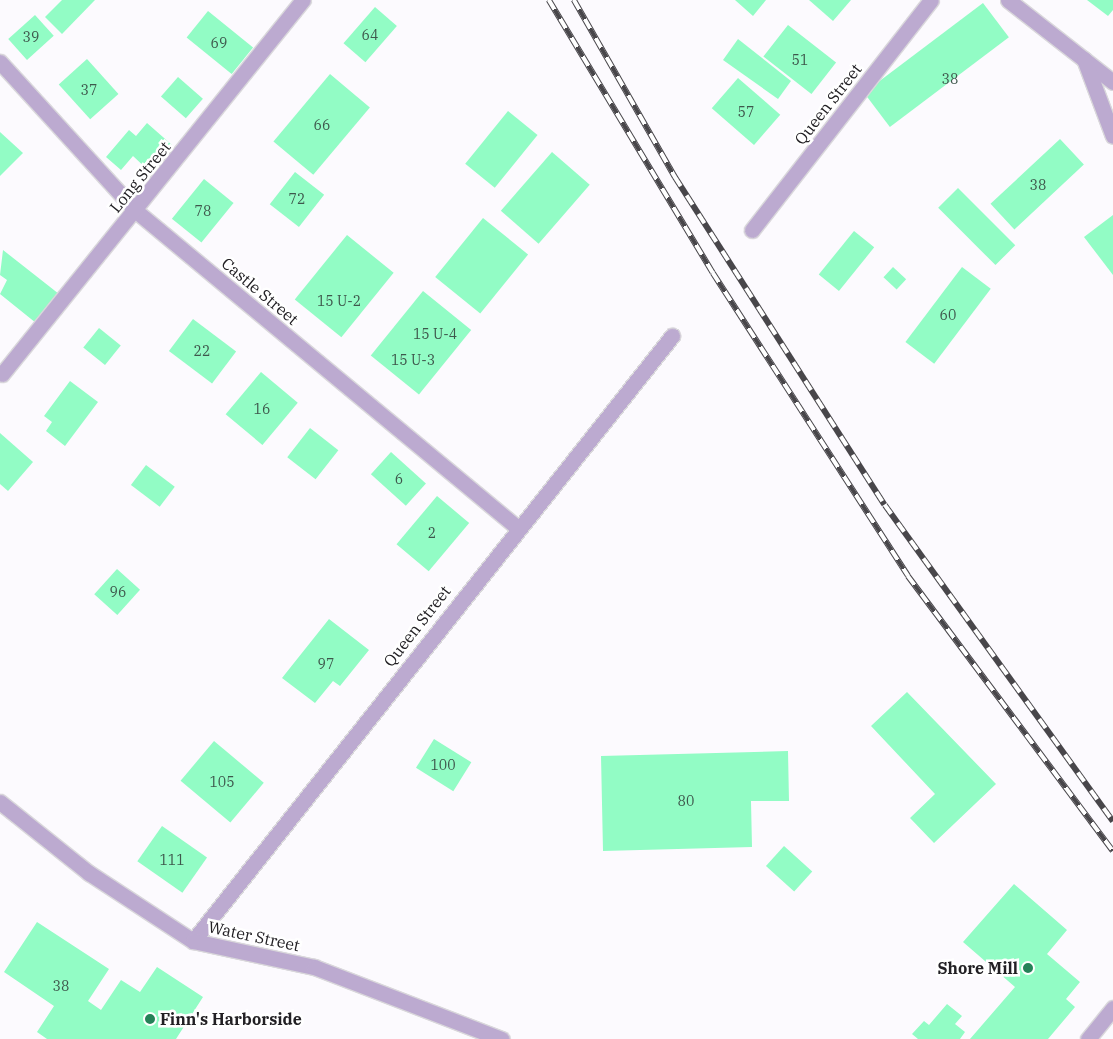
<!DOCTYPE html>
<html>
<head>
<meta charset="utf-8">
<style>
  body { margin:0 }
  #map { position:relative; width:1113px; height:1039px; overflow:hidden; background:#fcfafe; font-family:"IBM Plex Serif",serif }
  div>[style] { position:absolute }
  .building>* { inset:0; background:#92fcc5; transform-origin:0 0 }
  .roads { filter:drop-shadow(1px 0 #d9d7db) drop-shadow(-1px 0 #d9d7db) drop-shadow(0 1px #d9d7db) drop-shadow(0 -1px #d9d7db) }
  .minor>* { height:15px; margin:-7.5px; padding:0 7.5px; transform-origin:7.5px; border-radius:7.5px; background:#bcaad0 }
  .tertiary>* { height:15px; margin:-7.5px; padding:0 7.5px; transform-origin:7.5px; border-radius:7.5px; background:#bcaad0 }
  .rail>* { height:5.5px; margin-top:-2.75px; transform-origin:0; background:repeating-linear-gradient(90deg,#fff 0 11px,#48464a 0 22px); box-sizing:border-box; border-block:1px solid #48464a }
  .dots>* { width:14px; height:14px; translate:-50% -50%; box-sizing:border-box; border:2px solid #fff; border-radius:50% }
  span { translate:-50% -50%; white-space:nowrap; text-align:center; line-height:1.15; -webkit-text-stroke:5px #fff; paint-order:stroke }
  .number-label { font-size:14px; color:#3e574c }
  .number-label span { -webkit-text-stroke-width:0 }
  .street-label { font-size:16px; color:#222024 }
  .poi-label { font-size:16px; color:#222024; font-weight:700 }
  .right { translate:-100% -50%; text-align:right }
  .left { translate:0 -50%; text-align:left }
</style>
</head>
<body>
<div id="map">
  <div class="building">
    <div style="clip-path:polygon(62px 0,95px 0,62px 34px,45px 17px)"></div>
    <div style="clip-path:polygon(735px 0,766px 0,753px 16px)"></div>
    <div style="clip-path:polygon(809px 0,851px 0,833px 21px)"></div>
    <div style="clip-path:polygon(1087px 0,1113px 0,1113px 10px,1108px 16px)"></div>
    <div style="left:983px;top:3px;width:43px;height:149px;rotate:53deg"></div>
    <div style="left:375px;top:7px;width:29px;height:48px;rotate:41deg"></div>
    <div style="left:208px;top:11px;width:58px;height:34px;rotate:39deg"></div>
    <div style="left:35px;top:15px;width:28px;height:36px;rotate:48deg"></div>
    <div style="left:788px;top:25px;width:61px;height:40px;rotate:38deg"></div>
    <div style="clip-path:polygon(738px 39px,791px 81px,778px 99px,723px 60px)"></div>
    <div style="left:87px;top:59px;width:47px;height:38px;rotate:48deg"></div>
    <div style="left:330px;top:74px;width:52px;height:88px;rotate:40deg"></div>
    <div style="left:178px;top:77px;width:33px;height:26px;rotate:41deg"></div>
    <div style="left:738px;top:78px;width:56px;height:40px;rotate:41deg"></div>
    <div style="left:508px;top:111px;width:38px;height:68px;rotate:39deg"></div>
    <div style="clip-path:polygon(147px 123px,172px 145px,149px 171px,133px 156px,121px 170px,106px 157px,129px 130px,136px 136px)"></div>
    <div style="clip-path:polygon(0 132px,23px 153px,0 176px)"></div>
    <div style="left:1060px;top:139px;width:35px;height:95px;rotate:47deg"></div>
    <div style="left:552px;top:152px;width:50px;height:78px;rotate:41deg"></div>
    <div style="left:295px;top:172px;width:37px;height:41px;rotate:38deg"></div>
    <div style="left:204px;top:179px;width:38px;height:51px;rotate:39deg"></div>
    <div style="left:958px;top:188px;width:81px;height:28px;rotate:45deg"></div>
    <div style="clip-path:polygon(1113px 215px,1113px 275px,1084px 237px)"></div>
    <div style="left:483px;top:218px;width:58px;height:76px;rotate:39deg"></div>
    <div style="left:854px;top:231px;width:26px;height:56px;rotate:39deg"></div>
    <div style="left:347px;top:235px;width:60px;height:83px;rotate:39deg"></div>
    <div style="clip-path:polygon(3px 250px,59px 294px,36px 323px,0 294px,7px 280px,0 275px)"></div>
    <div style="left:893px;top:267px;width:18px;height:14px;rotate:43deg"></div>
    <div style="left:962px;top:267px;width:36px;height:94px;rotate:37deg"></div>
    <div style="left:423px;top:291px;width:62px;height:83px;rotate:39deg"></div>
    <div style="left:193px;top:319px;width:54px;height:40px;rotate:37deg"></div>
    <div style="left:99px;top:328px;width:28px;height:25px;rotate:39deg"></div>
    <div style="left:261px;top:372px;width:48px;height:55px;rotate:40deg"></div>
    <div style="clip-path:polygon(70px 381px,98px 402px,65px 446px,46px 431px,52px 422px,44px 416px)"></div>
    <div style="left:310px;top:428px;width:36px;height:37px;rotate:38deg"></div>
    <div style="clip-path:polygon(0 433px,33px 462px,8px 491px,0 484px)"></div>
    <div style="left:391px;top:452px;width:47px;height:30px;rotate:42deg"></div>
    <div style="left:146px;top:465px;width:36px;height:25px;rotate:37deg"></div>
    <div style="left:437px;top:496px;width:42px;height:63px;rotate:40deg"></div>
    <div style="left:117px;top:569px;width:31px;height:34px;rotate:42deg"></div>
    <div style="clip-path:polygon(329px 619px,369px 650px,340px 686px,333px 681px,315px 703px,282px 678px)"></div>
    <div style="clip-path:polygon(907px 692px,996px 784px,934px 843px,910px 818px,935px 794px,871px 726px)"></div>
    <div style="left:434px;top:739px;width:44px;height:34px;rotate:32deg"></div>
    <div style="left:214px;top:741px;width:65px;height:52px;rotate:40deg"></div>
    <div style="clip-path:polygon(788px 751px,789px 801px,751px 801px,752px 847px,603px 851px,601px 756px)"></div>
    <div style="left:162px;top:826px;width:55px;height:43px;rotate:35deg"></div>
    <div style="left:784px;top:846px;width:38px;height:27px;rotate:42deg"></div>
    <div style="clip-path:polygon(1014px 884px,1067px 930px,1047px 954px,1080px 982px,1066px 999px,1075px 1007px,1048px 1039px,970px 1039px,1015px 987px,963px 942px)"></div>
    <div style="clip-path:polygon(37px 922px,109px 969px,88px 1001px,101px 1010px,121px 980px,140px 992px,157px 967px,203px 997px,176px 1039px,47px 1039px,37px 1032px,54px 1006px,4px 972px)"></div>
    <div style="clip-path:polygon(947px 1004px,962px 1016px,955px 1024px,965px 1032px,960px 1039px,918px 1039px,912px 1034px,924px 1021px,929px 1025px)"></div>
  </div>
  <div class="roads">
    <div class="minor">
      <div style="left:1008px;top:0;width:133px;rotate:38deg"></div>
      <div style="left:1084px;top:59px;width:82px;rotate:69.4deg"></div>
      <div style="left:0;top:62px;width:202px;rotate:47.6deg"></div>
      <div style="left:136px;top:211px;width:495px;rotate:39.7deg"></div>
      <div style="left:752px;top:230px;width:291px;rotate:-52.1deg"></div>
      <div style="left:2px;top:374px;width:480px;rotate:-51.2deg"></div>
      <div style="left:193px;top:941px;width:772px;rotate:-51.63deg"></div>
    </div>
    <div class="tertiary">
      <div style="left:0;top:802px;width:114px;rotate:38.6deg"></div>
      <div style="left:89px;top:873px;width:124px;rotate:33.2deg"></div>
      <div style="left:193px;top:941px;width:124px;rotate:12.1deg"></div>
      <div style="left:314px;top:967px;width:201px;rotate:21deg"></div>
      <div style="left:1088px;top:1039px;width:40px;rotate:-51deg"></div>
    </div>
  </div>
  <div class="rail">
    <div style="left:549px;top:0;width:318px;rotate:59deg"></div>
    <div style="left:713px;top:273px;width:360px;rotate:57.2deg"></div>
    <div style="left:908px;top:576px;width:343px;rotate:53.3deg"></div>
    <div style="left:574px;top:0;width:204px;rotate:60.3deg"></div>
    <div style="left:675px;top:177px;width:389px;rotate:57.4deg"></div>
    <div style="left:885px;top:505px;width:390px;rotate:54.2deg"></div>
  </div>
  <div class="dots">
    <div style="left:1028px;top:968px;background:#258258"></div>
    <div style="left:150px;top:1019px;background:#258258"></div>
  </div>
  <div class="number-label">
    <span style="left:370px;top:35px">64</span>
    <span style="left:31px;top:37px">39</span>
    <span style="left:219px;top:43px">69</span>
    <span style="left:800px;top:60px">51</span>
    <span style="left:950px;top:79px">38</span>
    <span style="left:89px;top:90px">37</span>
    <span style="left:746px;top:112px">57</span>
    <span style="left:322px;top:125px">66</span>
    <span style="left:1038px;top:185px">38</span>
    <span style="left:297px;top:199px">72</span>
    <span style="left:203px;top:211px">78</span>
    <span style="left:339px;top:301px">15 U-2</span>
    <span style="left:948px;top:315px">60</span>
    <span style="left:435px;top:334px">15 U-4</span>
    <span style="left:202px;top:351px">22</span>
    <span style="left:413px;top:360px">15 U-3</span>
    <span style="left:262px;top:409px">16</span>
    <span style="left:399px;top:479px">6</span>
    <span style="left:432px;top:533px">2</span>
    <span style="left:118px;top:592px">96</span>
    <span style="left:326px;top:664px">97</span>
    <span style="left:443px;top:765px">100</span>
    <span style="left:222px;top:782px">105</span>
    <span style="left:686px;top:801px">80</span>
    <span style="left:172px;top:860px">111</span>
    <span style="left:61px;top:986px">38</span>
  </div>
  <div class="street-label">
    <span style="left:828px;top:104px;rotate:-52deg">Queen Street</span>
    <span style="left:140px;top:177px;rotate:-51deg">Long Street</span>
    <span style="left:260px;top:291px;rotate:40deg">Castle Street</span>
    <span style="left:417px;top:626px;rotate:-52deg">Queen Street</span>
    <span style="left:254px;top:936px;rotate:12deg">Water Street</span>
  </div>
  <div class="poi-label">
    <span class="right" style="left:1018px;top:968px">Shore Mill</span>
    <span class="left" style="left:160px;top:1019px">Finn's Harborside</span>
  </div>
</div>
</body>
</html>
